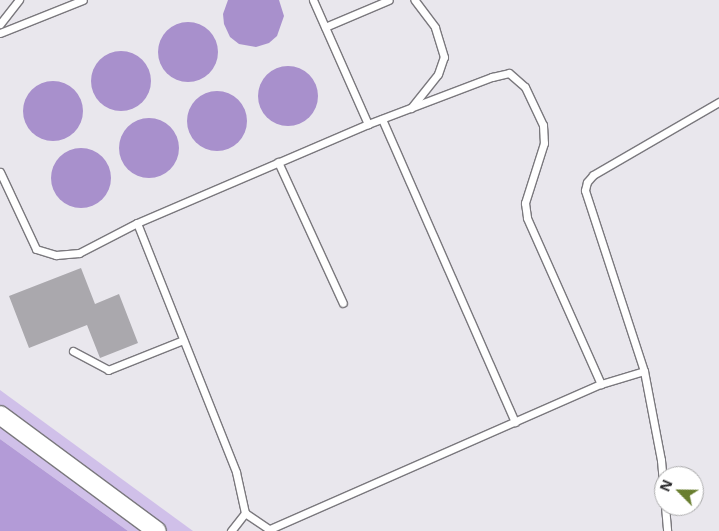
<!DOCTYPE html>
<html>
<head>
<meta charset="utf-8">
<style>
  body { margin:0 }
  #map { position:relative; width:719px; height:531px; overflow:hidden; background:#e9e7ed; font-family:"Noto Sans",sans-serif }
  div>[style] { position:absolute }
  .green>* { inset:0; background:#d0c0e9 }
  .forest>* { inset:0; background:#b39bd7 }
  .water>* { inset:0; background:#a890cc }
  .round { border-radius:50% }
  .building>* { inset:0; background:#aaa8ad }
  .roads { filter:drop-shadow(1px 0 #7a787d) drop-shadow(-1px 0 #7a787d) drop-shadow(0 1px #7a787d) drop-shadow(0 -1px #7a787d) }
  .service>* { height:7px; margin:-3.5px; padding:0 3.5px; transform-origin:3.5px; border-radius:3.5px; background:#fff }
  .tertiary>* { height:18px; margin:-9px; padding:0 9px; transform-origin:9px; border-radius:9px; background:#fff }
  span { translate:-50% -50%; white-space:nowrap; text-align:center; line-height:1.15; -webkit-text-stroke:4px #fff; paint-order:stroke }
  .north { position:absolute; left:654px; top:466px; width:50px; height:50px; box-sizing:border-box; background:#fff; border:1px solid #a9a9aa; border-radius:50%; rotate:293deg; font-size:14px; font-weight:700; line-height:20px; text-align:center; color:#28282a }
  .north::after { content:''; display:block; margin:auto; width:18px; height:22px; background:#697e2f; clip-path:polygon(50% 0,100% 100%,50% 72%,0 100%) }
</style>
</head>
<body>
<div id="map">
  <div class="green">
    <div style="clip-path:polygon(0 390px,193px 531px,128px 531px,0 439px)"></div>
  </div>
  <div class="forest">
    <div style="clip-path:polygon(0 438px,0 439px,128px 531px,0 531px)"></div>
  </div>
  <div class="water">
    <div style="clip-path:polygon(228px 0,279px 0,284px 16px,277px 36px,269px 43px,256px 47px,239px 44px,230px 37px,224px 24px,223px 14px)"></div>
    <div class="round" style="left:158px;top:22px;width:60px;height:60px"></div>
    <div class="round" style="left:91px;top:51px;width:60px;height:60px"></div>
    <div class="round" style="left:258px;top:66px;width:60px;height:60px"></div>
    <div class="round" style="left:23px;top:81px;width:60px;height:60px"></div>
    <div class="round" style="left:187px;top:91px;width:60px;height:60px"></div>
    <div class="round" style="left:119px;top:118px;width:60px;height:60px"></div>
    <div class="round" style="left:51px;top:148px;width:60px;height:60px"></div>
  </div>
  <div class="building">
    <div style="clip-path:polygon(81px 268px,95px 304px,119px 294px,138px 343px,100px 358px,87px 325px,29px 348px,9px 296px)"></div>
  </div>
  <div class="roads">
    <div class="service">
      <div style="left:313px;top:0;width:136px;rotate:66.1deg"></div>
      <div style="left:0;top:24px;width:31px;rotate:-52deg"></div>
      <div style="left:325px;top:27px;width:69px;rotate:-22.9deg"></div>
      <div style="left:0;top:33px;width:89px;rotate:-21.7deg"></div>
      <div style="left:411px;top:108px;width:43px;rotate:-51.5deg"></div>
      <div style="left:438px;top:74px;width:18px;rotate:-71deg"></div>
      <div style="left:444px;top:57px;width:31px;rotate:-107deg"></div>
      <div style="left:435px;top:27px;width:34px;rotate:-127deg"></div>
      <div style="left:382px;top:119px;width:331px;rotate:66.3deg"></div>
      <div style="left:278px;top:162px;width:155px;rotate:65.3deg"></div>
      <div style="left:0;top:172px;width:85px;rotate:64.9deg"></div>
      <div style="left:36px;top:249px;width:21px;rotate:17deg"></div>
      <div style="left:56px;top:255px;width:23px;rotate:-5deg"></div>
      <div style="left:79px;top:253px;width:65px;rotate:-27.3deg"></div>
      <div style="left:137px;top:223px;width:268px;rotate:68.3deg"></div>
      <div style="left:236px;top:472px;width:42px;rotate:77.6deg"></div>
      <div style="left:245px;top:513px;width:32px;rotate:34deg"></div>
      <div style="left:137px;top:223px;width:251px;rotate:-23.2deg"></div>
      <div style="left:368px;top:124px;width:133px;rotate:-20.8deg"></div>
      <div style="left:492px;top:77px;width:17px;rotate:-13deg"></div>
      <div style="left:509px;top:73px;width:21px;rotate:41deg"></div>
      <div style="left:525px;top:87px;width:42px;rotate:64.7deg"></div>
      <div style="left:543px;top:125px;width:18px;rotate:87deg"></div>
      <div style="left:544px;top:143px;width:63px;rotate:107.6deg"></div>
      <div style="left:525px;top:203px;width:15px;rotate:82deg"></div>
      <div style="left:527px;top:218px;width:182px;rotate:66deg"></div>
      <div style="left:73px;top:351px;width:40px;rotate:28deg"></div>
      <div style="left:108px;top:370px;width:81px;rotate:-21.8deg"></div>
      <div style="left:644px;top:371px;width:190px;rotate:-108.1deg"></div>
      <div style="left:585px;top:190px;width:8px;rotate:-76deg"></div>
      <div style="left:587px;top:182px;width:9px;rotate:-49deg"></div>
      <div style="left:593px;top:175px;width:146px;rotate:-30.1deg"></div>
      <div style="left:665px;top:506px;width:25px;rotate:85deg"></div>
      <div style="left:270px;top:529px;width:361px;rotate:-23.7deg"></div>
      <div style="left:601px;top:384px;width:45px;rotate:-16.8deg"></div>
      <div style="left:644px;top:371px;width:91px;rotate:79.2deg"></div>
      <div style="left:661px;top:460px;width:35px;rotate:85deg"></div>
      <div style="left:231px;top:531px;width:23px;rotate:-52deg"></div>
    </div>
    <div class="tertiary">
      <div style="left:0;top:415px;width:195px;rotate:36.5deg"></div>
    </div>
  </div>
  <div class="north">N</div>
</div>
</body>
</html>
